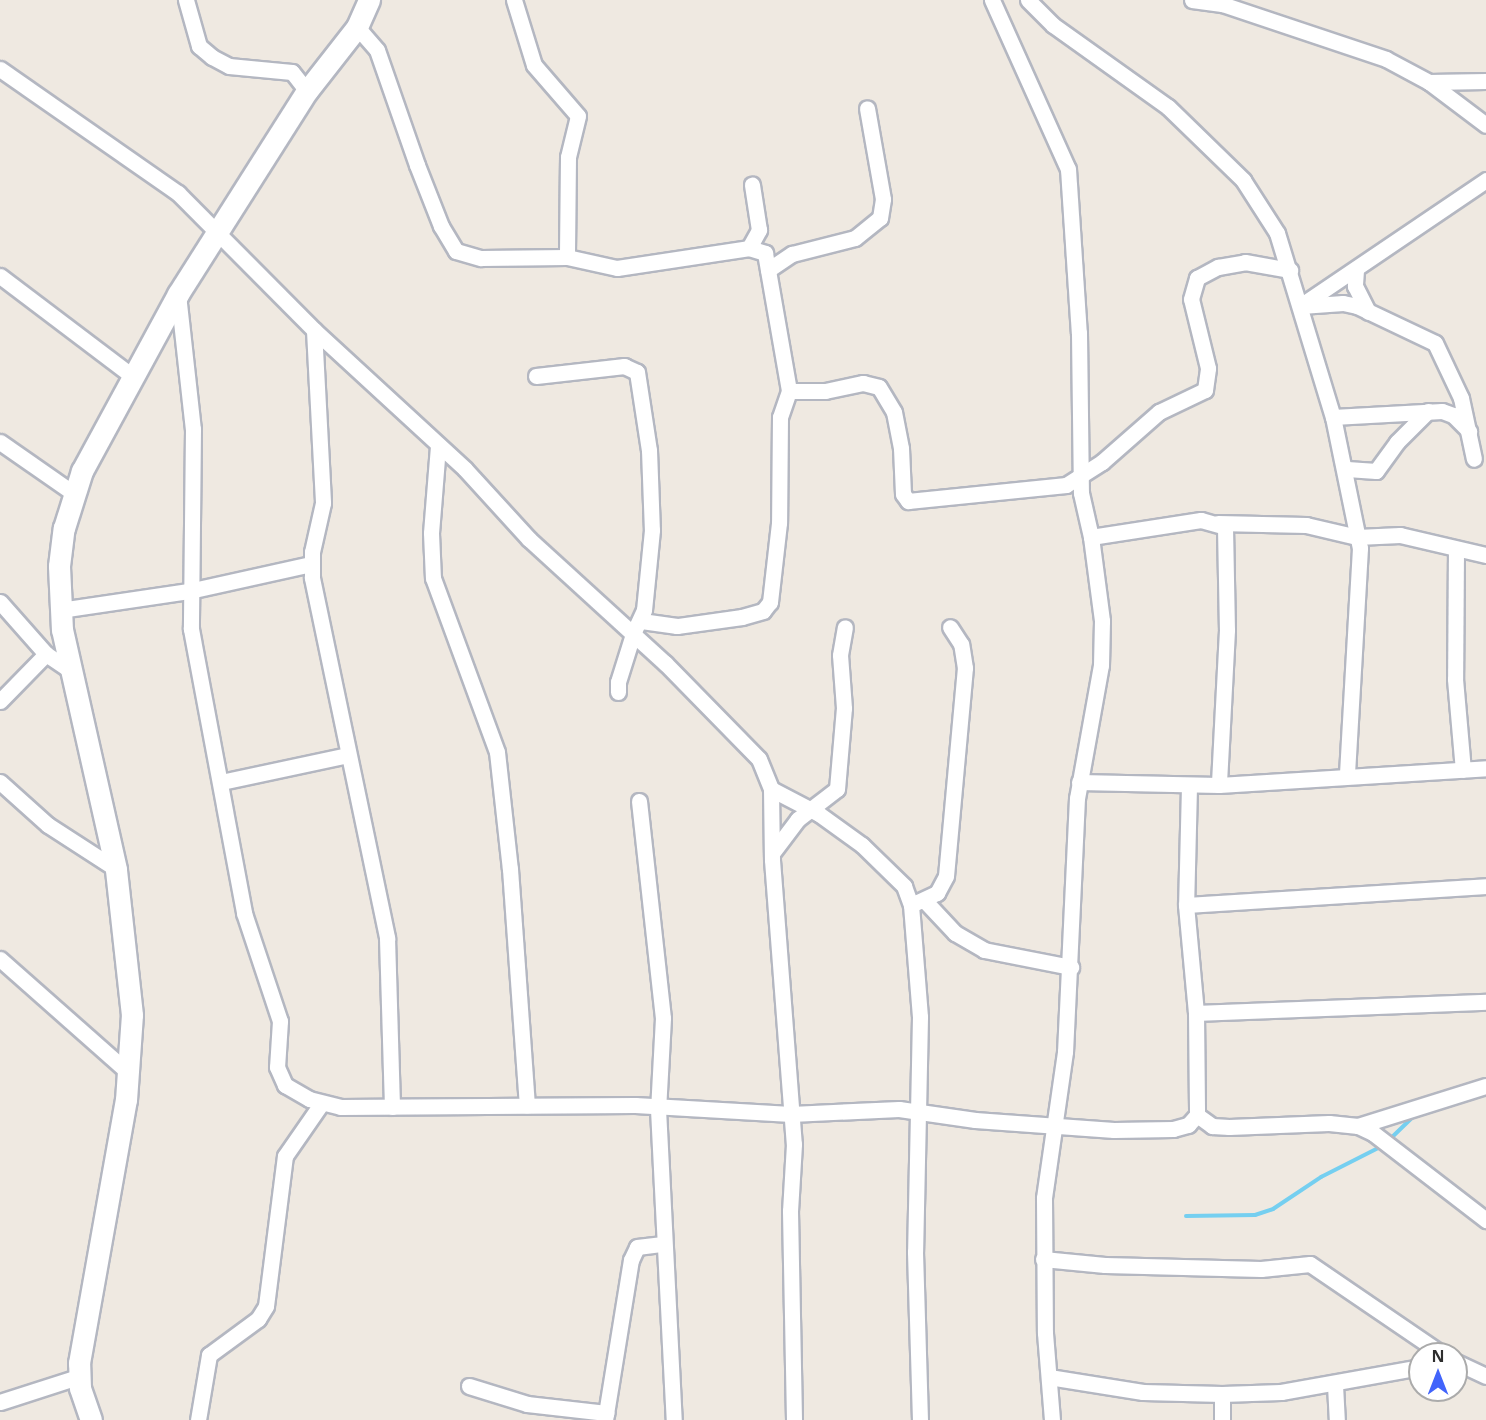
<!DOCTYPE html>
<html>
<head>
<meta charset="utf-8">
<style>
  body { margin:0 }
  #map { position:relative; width:1486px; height:1420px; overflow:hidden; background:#efe9e1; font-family:"Noto Sans",sans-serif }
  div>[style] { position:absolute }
  .stream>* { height:4px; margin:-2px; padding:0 2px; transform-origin:2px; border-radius:2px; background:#75cff0 }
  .roads { filter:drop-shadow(2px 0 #b4b7c1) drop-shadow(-2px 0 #b4b7c1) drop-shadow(0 2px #b4b7c1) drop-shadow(0 -2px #b4b7c1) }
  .street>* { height:15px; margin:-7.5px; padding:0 7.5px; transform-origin:7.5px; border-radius:7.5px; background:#fff }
  .secondary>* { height:21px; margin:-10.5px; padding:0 10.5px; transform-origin:10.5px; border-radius:10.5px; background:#fff }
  span { translate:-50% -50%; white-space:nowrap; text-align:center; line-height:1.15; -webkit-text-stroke:6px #fff; paint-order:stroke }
  .north { position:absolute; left:1408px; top:1342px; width:60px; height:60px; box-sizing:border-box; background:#fff; border:2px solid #ababab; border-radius:50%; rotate:0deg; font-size:16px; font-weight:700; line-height:24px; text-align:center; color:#2e2e2e }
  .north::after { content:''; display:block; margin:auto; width:21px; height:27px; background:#4264fb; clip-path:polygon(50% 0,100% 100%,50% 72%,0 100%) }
</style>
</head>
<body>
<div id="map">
  <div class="stream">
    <div style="left:1388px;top:1141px;width:37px;rotate:-44deg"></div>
    <div style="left:1186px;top:1216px;width:69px;rotate:-0.8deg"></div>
    <div style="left:1255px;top:1215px;width:19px;rotate:-18deg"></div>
    <div style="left:1273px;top:1209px;width:58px;rotate:-33.7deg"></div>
    <div style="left:1321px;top:1177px;width:68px;rotate:-26.9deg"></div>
  </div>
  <div class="roads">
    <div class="street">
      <div style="left:186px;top:0;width:48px;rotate:74.2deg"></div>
      <div style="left:199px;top:46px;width:17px;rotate:40deg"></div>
      <div style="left:212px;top:57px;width:19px;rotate:28deg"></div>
      <div style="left:229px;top:66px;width:63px;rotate:5.4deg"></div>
      <div style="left:292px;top:72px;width:24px;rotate:52deg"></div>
      <div style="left:514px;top:0;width:68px;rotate:72.9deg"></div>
      <div style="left:534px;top:65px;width:67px;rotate:49.2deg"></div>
      <div style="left:578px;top:116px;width:42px;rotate:103.7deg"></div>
      <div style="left:568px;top:157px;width:100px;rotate:90.6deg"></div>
      <div style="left:992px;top:0;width:185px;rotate:65.8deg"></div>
      <div style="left:1068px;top:169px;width:164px;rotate:86.2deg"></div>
      <div style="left:1079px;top:333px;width:160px;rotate:89.3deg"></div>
      <div style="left:1081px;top:493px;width:45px;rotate:77.2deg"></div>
      <div style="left:1091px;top:537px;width:85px;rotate:82.5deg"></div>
      <div style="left:1102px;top:621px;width:44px;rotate:91.3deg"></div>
      <div style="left:1101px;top:665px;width:135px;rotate:100.2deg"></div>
      <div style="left:1077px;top:798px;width:254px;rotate:92.7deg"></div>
      <div style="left:1065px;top:1052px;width:148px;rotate:98.2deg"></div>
      <div style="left:1044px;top:1198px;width:135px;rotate:89.6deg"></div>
      <div style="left:1045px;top:1333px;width:87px;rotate:85.4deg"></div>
      <div style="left:1028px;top:0;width:35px;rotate:45deg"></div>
      <div style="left:1053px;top:25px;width:141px;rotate:35.5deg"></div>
      <div style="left:1168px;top:107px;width:105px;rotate:44.2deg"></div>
      <div style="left:1243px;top:180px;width:63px;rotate:57.3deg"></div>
      <div style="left:1277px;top:233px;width:192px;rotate:73.1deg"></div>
      <div style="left:1333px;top:417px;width:134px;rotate:78.4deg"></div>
      <div style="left:1360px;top:548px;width:228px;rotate:93.3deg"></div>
      <div style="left:1192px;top:0;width:30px;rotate:8deg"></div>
      <div style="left:1222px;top:4px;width:173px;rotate:18.5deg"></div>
      <div style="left:1386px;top:59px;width:49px;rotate:28.1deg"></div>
      <div style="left:1429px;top:82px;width:71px;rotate:37deg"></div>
      <div style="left:357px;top:27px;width:30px;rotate:49deg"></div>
      <div style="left:377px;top:50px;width:122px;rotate:70.8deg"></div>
      <div style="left:417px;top:165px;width:66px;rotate:68.5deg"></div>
      <div style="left:441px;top:226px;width:29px;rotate:59deg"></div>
      <div style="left:456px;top:251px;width:26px;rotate:16deg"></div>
      <div style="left:481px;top:258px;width:86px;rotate:-0.7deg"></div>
      <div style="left:567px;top:257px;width:51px;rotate:12.4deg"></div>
      <div style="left:617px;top:268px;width:134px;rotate:-8.6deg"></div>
      <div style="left:749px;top:248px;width:17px;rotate:17deg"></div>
      <div style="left:765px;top:253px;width:140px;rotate:80.1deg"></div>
      <div style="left:789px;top:391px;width:28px;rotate:109deg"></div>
      <div style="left:780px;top:417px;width:106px;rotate:90.5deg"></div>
      <div style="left:779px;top:523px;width:80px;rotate:96.5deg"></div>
      <div style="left:770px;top:602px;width:11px;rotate:128deg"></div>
      <div style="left:763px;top:611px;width:22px;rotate:164deg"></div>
      <div style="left:742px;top:617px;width:66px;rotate:172.1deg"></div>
      <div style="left:677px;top:626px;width:36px;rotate:-172deg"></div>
      <div style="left:0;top:69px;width:217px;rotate:34.9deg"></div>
      <div style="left:178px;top:193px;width:193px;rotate:45.2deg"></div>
      <div style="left:314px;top:330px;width:205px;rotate:42.6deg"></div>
      <div style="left:465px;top:469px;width:95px;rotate:47.6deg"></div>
      <div style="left:529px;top:539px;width:184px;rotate:42.4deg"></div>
      <div style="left:665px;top:663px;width:134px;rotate:45.6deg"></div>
      <div style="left:759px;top:759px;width:32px;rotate:68deg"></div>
      <div style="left:771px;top:789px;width:54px;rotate:27.5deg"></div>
      <div style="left:819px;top:814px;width:53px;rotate:35.8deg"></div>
      <div style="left:862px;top:845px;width:59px;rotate:44.3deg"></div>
      <div style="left:904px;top:886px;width:20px;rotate:70deg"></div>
      <div style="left:911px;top:905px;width:112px;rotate:85.4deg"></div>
      <div style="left:920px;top:1017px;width:235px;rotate:91.2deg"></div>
      <div style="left:915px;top:1252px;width:168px;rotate:88.3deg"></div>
      <div style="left:1429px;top:82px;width:57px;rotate:-1deg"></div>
      <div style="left:749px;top:248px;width:21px;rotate:-61deg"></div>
      <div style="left:759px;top:230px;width:46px;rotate:-98.8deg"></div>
      <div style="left:768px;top:270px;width:29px;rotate:-34deg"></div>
      <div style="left:792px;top:254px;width:65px;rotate:-14.3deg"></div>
      <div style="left:855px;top:238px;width:32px;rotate:-39deg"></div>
      <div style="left:880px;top:218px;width:19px;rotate:-81deg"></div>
      <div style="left:883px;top:199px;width:92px;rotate:-100deg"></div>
      <div style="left:1356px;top:270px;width:16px;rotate:94deg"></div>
      <div style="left:1355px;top:286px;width:29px;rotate:63deg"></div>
      <div style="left:0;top:276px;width:164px;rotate:37.1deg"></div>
      <div style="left:178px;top:294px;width:136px;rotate:83.7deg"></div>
      <div style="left:193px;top:429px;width:200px;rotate:90.6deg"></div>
      <div style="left:191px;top:629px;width:289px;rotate:79.4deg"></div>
      <div style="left:244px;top:913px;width:114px;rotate:71.6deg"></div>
      <div style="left:280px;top:1021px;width:46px;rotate:93.7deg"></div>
      <div style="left:277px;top:1067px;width:20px;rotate:66deg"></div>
      <div style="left:285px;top:1085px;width:28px;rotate:30deg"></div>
      <div style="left:309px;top:1099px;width:32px;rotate:14deg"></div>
      <div style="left:340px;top:1107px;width:295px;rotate:-0.4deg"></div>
      <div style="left:635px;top:1105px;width:156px;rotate:3.3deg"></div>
      <div style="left:791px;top:1114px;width:108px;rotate:-2.7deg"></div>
      <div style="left:899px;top:1109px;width:77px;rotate:8.2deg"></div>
      <div style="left:975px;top:1120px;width:139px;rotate:4.1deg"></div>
      <div style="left:1114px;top:1130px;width:59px;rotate:-1deg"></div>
      <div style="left:1173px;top:1129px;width:16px;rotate:-15deg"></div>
      <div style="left:1188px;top:1125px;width:13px;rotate:-48deg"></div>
      <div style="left:1303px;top:304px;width:221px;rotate:-34.1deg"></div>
      <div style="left:1301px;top:306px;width:42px;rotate:-4.1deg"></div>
      <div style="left:1343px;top:303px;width:14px;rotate:12deg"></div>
      <div style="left:1357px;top:306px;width:86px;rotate:25.4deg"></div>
      <div style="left:1435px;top:343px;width:61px;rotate:64.7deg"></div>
      <div style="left:1461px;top:398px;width:62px;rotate:78deg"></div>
      <div style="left:314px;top:330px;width:173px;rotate:87deg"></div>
      <div style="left:323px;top:503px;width:50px;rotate:102.7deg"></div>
      <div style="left:312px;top:552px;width:26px;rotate:90deg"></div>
      <div style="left:312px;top:578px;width:368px;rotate:78.2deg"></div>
      <div style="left:387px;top:938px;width:169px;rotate:88.3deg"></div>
      <div style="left:536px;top:376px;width:89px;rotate:-6.5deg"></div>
      <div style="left:624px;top:366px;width:14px;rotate:25deg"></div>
      <div style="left:637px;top:372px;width:79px;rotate:81.3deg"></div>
      <div style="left:649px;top:450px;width:80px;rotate:87.9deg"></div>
      <div style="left:652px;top:530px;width:80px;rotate:95.7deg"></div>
      <div style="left:644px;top:610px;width:26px;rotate:115deg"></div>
      <div style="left:633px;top:634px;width:50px;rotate:107.4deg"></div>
      <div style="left:618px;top:682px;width:10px;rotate:90deg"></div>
      <div style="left:789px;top:391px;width:36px"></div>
      <div style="left:825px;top:391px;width:39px;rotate:-12deg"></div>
      <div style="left:863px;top:383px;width:16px;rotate:14deg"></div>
      <div style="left:879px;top:387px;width:29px;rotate:59deg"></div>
      <div style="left:894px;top:412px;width:37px;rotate:79deg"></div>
      <div style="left:901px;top:448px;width:46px;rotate:87.5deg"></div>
      <div style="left:903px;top:494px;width:9px;rotate:54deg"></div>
      <div style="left:908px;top:501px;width:159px;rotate:-5.8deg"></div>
      <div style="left:1066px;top:485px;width:43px;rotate:-32.6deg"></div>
      <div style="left:1102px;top:462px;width:76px;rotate:-41.3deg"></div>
      <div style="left:1159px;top:412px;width:51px;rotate:-25.6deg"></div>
      <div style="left:1205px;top:390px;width:22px;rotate:-82deg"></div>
      <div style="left:1208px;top:368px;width:71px;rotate:-103.8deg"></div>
      <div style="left:1191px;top:299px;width:22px;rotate:-74deg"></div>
      <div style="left:1197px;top:278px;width:24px;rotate:-28deg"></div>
      <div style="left:1218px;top:267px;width:27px;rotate:-10deg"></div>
      <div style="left:1245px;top:262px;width:46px;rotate:10.1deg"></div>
      <div style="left:1333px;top:417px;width:109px;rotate:-3.2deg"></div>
      <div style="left:1442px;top:411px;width:12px;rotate:20deg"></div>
      <div style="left:1453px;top:415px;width:23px;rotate:45deg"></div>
      <div style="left:0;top:442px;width:89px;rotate:34.9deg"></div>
      <div style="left:438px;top:446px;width:87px;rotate:94.6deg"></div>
      <div style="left:431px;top:533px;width:45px;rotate:87.5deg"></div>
      <div style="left:433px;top:578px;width:185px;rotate:69.8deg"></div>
      <div style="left:497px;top:752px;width:118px;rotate:83.7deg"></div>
      <div style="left:510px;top:869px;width:237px;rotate:85.9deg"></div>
      <div style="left:1347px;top:469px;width:29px;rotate:4deg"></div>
      <div style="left:1376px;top:471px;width:36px;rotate:-54deg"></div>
      <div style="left:1397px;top:442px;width:44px;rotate:-45deg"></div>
      <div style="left:1218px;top:523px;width:88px;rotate:1.3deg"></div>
      <div style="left:1306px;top:525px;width:52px;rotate:13.2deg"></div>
      <div style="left:1357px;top:537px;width:43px;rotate:-2.7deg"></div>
      <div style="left:1400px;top:535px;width:88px;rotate:13.1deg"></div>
      <div style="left:1091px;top:537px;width:111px;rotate:-8.8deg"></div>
      <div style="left:1201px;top:520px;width:25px;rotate:16deg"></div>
      <div style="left:1225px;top:527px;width:103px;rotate:88.9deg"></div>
      <div style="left:1227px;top:630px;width:155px;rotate:93deg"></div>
      <div style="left:1456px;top:549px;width:130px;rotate:90.4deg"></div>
      <div style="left:1455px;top:679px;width:91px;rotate:85deg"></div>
      <div style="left:0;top:602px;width:69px;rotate:48.5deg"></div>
      <div style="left:46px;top:654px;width:29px;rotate:34deg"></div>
      <div style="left:60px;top:610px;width:130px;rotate:-8.4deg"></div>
      <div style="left:189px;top:591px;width:125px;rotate:-12.5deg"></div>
      <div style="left:0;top:701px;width:66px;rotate:-45.6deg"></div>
      <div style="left:0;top:782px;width:64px;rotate:41.9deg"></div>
      <div style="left:48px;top:825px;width:81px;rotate:32.9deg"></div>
      <div style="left:221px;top:782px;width:130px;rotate:-12deg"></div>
      <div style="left:1079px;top:782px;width:140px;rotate:1.2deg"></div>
      <div style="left:1219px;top:785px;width:268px;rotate:-3.6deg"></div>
      <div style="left:1189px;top:786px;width:119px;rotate:91.4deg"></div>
      <div style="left:1186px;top:905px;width:108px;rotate:84.7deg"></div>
      <div style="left:1196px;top:1013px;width:102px;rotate:89.4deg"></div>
      <div style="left:1197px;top:1115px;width:19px;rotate:36deg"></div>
      <div style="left:1212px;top:1126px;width:17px;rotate:3deg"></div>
      <div style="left:1229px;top:1127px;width:100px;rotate:-2.3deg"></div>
      <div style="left:1329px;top:1123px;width:29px;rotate:6deg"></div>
      <div style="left:1358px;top:1126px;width:17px;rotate:25deg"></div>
      <div style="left:1373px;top:1133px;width:143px;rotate:37.6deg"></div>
      <div style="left:771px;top:789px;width:71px;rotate:89.2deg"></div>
      <div style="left:772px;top:860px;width:285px;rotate:85.6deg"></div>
      <div style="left:794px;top:1144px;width:67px;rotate:93.4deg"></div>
      <div style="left:790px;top:1211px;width:209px;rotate:88.9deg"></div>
      <div style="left:639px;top:801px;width:218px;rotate:83.7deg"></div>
      <div style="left:663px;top:1018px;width:91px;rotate:93.1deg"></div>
      <div style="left:658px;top:1109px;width:311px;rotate:87.1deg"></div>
      <div style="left:773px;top:852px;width:41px;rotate:-52.9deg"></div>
      <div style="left:798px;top:819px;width:49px;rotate:-37.6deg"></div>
      <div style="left:837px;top:789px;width:81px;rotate:-85.1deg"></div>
      <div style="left:844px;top:708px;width:53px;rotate:-94.3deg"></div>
      <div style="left:840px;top:655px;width:28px;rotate:-80deg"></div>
      <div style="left:925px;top:901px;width:44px;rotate:46.8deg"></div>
      <div style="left:955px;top:933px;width:34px;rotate:30deg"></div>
      <div style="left:984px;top:950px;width:89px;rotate:11.1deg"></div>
      <div style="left:911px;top:905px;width:29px;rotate:-25deg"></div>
      <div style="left:937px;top:893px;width:19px;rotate:-62deg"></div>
      <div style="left:946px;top:876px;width:209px;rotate:-84.8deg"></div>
      <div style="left:965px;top:668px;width:24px;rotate:-99deg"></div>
      <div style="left:961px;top:644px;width:20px;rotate:-123deg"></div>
      <div style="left:1186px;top:905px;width:301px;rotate:-3.6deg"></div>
      <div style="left:0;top:959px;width:172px;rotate:41.5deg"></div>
      <div style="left:1196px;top:1013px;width:290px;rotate:-2.2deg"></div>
      <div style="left:1358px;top:1126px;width:134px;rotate:-17.4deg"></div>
      <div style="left:1043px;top:1259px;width:62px;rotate:5.5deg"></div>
      <div style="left:1105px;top:1265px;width:156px;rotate:1.5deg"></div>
      <div style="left:1261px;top:1269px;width:49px;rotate:-5.8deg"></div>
      <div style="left:1310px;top:1264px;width:160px;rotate:34.3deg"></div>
      <div style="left:1456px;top:1362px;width:33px;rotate:25deg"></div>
      <div style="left:1049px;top:1377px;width:95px;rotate:9.1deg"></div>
      <div style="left:1143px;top:1392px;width:79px;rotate:1.5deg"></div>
      <div style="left:1222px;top:1394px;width:59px;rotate:-1.9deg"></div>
      <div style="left:1281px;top:1392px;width:141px;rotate:-10.2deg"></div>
      <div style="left:1335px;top:1385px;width:35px;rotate:87deg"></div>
      <div style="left:469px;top:1386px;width:61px;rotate:17.2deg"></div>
      <div style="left:527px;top:1404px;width:80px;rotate:6.5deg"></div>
      <div style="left:0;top:1402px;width:82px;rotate:-17.8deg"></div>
      <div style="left:198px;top:1420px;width:66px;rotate:-80.4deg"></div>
      <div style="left:209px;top:1355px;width:61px;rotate:-36.3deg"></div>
      <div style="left:258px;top:1319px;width:15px;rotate:-58deg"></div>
      <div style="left:266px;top:1306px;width:151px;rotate:-82.8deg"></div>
      <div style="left:285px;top:1156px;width:63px;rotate:-55.3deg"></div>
      <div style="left:605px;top:1420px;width:162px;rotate:-80.8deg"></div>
      <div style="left:631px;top:1260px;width:14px;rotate:-65deg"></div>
      <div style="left:637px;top:1247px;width:26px;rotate:-7deg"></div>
      <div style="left:1222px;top:1420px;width:26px;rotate:-90deg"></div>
    </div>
    <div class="secondary">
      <div style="left:91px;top:1420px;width:34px;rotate:-109deg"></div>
      <div style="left:80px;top:1388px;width:25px;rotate:-92deg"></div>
      <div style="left:79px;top:1363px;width:267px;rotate:-79.9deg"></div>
      <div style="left:126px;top:1100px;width:85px;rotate:-86deg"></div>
      <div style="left:132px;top:1015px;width:147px;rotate:-96.3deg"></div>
      <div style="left:116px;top:869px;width:245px;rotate:-102.7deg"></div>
      <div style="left:62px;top:630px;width:64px;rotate:-92.7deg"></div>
      <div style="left:59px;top:566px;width:38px;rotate:-83deg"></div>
      <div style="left:64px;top:528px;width:60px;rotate:-72.5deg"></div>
      <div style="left:82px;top:471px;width:201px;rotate:-61.5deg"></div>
      <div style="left:178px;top:294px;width:241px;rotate:-57.6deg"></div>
      <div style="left:307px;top:91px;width:81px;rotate:-52deg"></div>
      <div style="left:357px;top:27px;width:30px;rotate:-66deg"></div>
    </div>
  </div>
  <div class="north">N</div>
</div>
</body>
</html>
